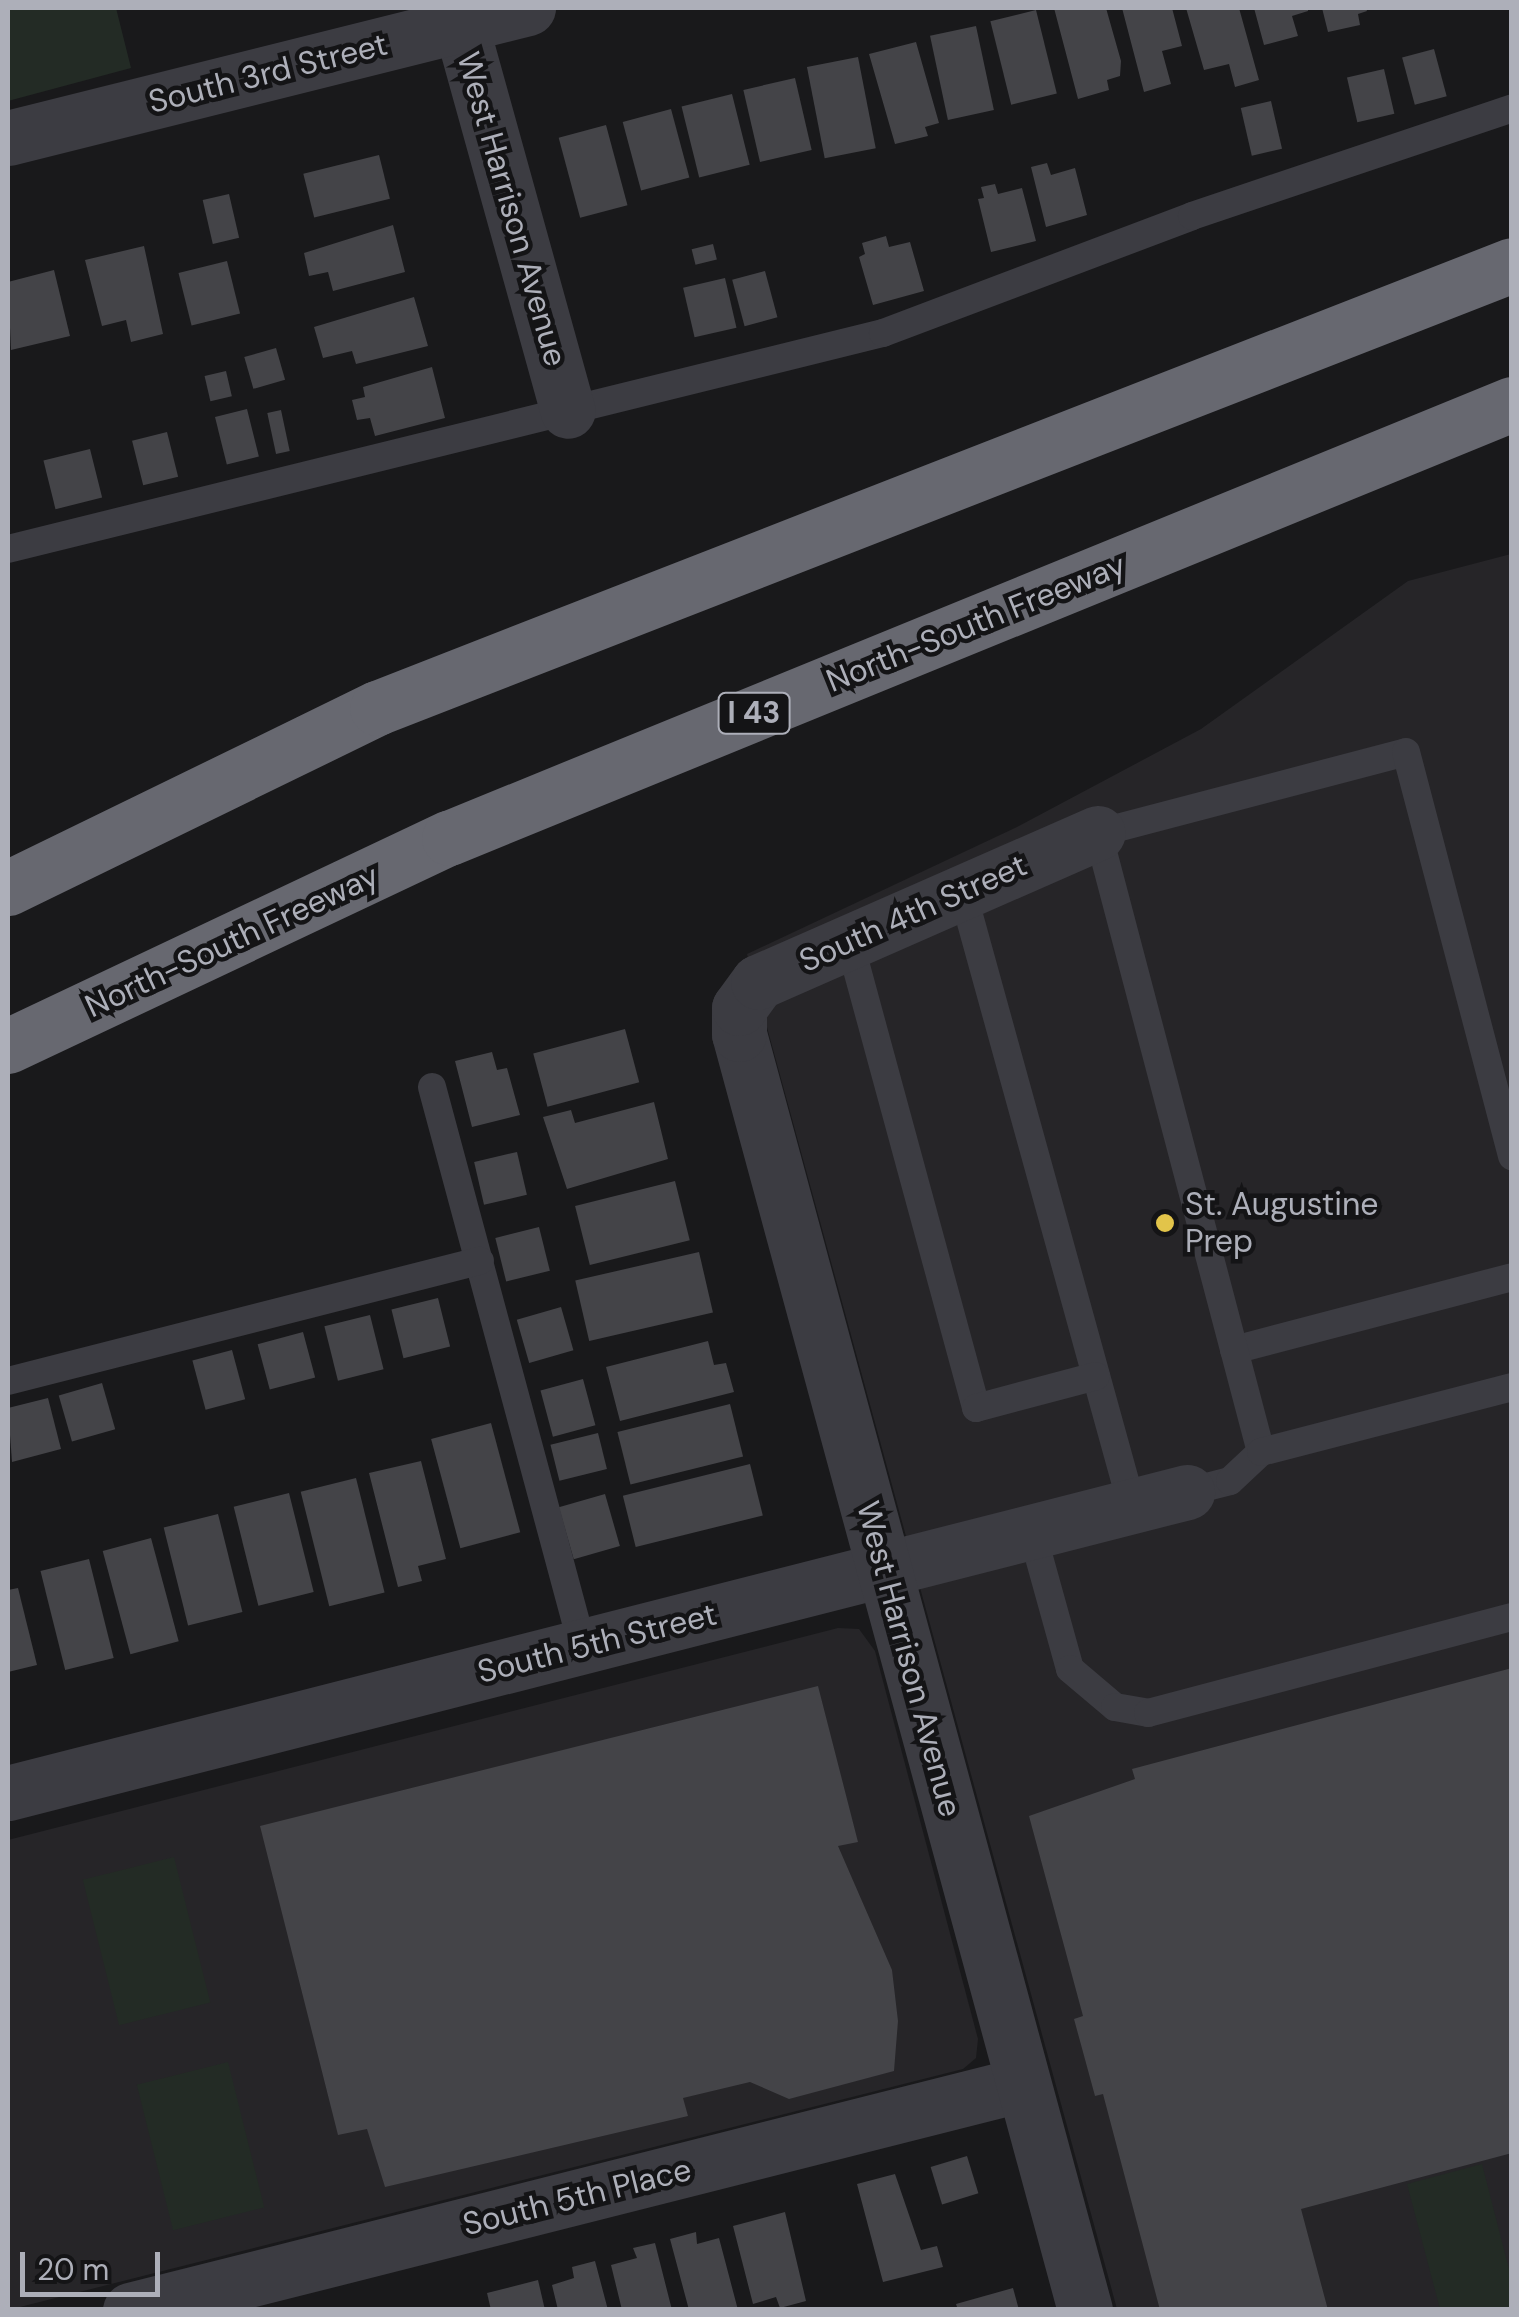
<!DOCTYPE html>
<html>
<head>
<meta charset="utf-8">
<style>
  body { margin:0 }
  #map { position:relative; width:1519px; height:2317px; overflow:hidden; background:#19191b; font-family:"DM Sans",sans-serif }
  div>[style] { position:absolute }
  .built>* { inset:0; background:#262528 }
  .green>* { inset:0; background:#232b25; transform-origin:0 0 }
  .building>* { inset:0; background:#444448; transform-origin:0 0 }
  .lane>* { height:28px; margin:-14px; padding:0 14px; transform-origin:14px; border-radius:14px; background:#3c3c42 }
  .street>* { height:55px; margin:-27.5px; padding:0 27.5px; transform-origin:27.5px; border-radius:27.5px; background:#3c3c42 }
  .highway>* { height:55px; margin:-27.5px; padding:0 27.5px; transform-origin:27.5px; border-radius:27.5px; background:#676870 }
  .dots>* { width:28px; height:28px; translate:-50% -50%; box-sizing:border-box; border:5px solid #141416; border-radius:50% }
  span { translate:-50% -50%; white-space:nowrap; text-align:center; line-height:1.15; -webkit-text-stroke:9px #141416; paint-order:stroke }
  .shield-label span { padding:2px 8px; background:#141416; border:2px solid; border-radius:8px; -webkit-text-stroke-width:0 }
  .shield-label { font-size:30px; color:#adafb9; font-weight:700 }
  .street-label { font-size:32px; color:#adafb9 }
  .poi-label { font-size:32px; color:#adafb9 }
  .left { translate:0 -50%; text-align:left }
  .frame { position:absolute; inset:0; border:10px solid #adafb9; pointer-events:none }
  .scale { position:absolute; left:20px; top:2252px; width:140px; height:45px; box-sizing:border-box; border:5px solid #adafb9; border-top:0; padding-left:12px; font-size:30px; line-height:35px; white-space:nowrap; color:#adafb9; -webkit-text-stroke:8px #141416; paint-order:stroke }
</style>
</head>
<body>
<div id="map">
  <div class="built">
    <div style="clip-path:polygon(1511px 554px,1511px 2309px,1117px 2309px,747px 954px,1017px 827px,1201px 729px,1408px 581px)"></div>
    <div style="clip-path:polygon(838px 1628px,859px 1629px,875px 1651px,978px 2039px,976px 2058px,963px 2069px,8px 2310px,8px 1840px)"></div>
  </div>
  <div class="green">
    <div style="clip-path:polygon(8px 8px,116px 8px,131px 68px,8px 101px)"></div>
    <div style="left:174px;top:1857px;width:150px;height:94px;rotate:76deg"></div>
    <div style="left:228px;top:2062px;width:150px;height:94px;rotate:76deg"></div>
    <div style="clip-path:polygon(1482px 2164px,1511px 2277px,1511px 2309px,1440px 2309px,1407px 2184px)"></div>
  </div>
  <div class="building">
    <div style="clip-path:polygon(1054px 8px,1106px 8px,1121px 61px,1120px 76px,1107px 80px,1109px 90px,1078px 99px)"></div>
    <div style="clip-path:polygon(1122px 8px,1172px 8px,1182px 46px,1162px 51px,1171px 84px,1144px 92px)"></div>
    <div style="clip-path:polygon(1186px 8px,1239px 8px,1259px 80px,1235px 87px,1229px 64px,1204px 70px)"></div>
    <div style="clip-path:polygon(1254px 8px,1308px 8px,1308px 11px,1292px 16px,1298px 36px,1264px 45px)"></div>
    <div style="clip-path:polygon(1322px 8px,1366px 8px,1367px 11px,1358px 14px,1360px 25px,1328px 32px)"></div>
    <div style="left:1036px;top:10px;width:86px;height:47px;rotate:76deg"></div>
    <div style="left:976px;top:26px;width:86px;height:47px;rotate:78deg"></div>
    <div style="clip-path:polygon(916px 42px,939px 123px,925px 127px,928px 136px,895px 144px,869px 54px)"></div>
    <div style="left:1434px;top:49px;width:49px;height:33px;rotate:75deg"></div>
    <div style="left:858px;top:57px;width:93px;height:52px;rotate:79deg"></div>
    <div style="left:1384px;top:69px;width:46px;height:38px;rotate:77deg"></div>
    <div style="left:795px;top:78px;width:74px;height:53px;rotate:77deg"></div>
    <div style="left:732px;top:94px;width:73px;height:52px;rotate:76deg"></div>
    <div style="left:1271px;top:101px;width:49px;height:31px;rotate:77deg"></div>
    <div style="left:671px;top:109px;width:71px;height:50px;rotate:75deg"></div>
    <div style="left:606px;top:125px;width:83px;height:49px;rotate:75deg"></div>
    <div style="left:379px;top:155px;width:45px;height:78px;rotate:76deg"></div>
    <div style="clip-path:polygon(1047px 163px,1051px 175px,1075px 168px,1087px 215px,1046px 227px,1031px 167px)"></div>
    <div style="clip-path:polygon(995px 184px,998px 194px,1022px 188px,1036px 241px,991px 252px,978px 199px,984px 198px,981px 187px)"></div>
    <div style="left:229px;top:194px;width:45px;height:27px;rotate:77deg"></div>
    <div style="clip-path:polygon(393px 225px,405px 272px,333px 291px,328px 272px,309px 276px,304px 253px)"></div>
    <div style="clip-path:polygon(886px 236px,889px 247px,910px 242px,924px 291px,873px 305px,859px 257px,865px 254px,862px 243px)"></div>
    <div style="left:713px;top:244px;width:16px;height:22px;rotate:76deg"></div>
    <div style="clip-path:polygon(144px 246px,163px 334px,131px 342px,126px 320px,102px 326px,85px 260px)"></div>
    <div style="left:227px;top:261px;width:54px;height:50px;rotate:76deg"></div>
    <div style="clip-path:polygon(54px 270px,70px 336px,11px 350px,8px 282px)"></div>
    <div style="left:765px;top:271px;width:48px;height:34px;rotate:75deg"></div>
    <div style="left:725px;top:278px;width:51px;height:43px;rotate:77deg"></div>
    <div style="clip-path:polygon(414px 297px,428px 346px,356px 364px,352px 351px,323px 358px,314px 327px)"></div>
    <div style="left:276px;top:348px;width:33px;height:33px;rotate:74deg"></div>
    <div style="clip-path:polygon(432px 367px,445px 418px,375px 436px,370px 418px,357px 420px,352px 400px,365px 397px,363px 387px)"></div>
    <div style="left:226px;top:371px;width:26px;height:22px;rotate:77deg"></div>
    <div style="left:247px;top:409px;width:49px;height:33px;rotate:76deg"></div>
    <div style="left:281px;top:410px;width:42px;height:14px;rotate:78deg"></div>
    <div style="left:167px;top:432px;width:46px;height:36px;rotate:76deg"></div>
    <div style="left:90px;top:449px;width:50px;height:48px;rotate:76deg"></div>
    <div style="left:625px;top:1029px;width:55px;height:95px;rotate:75deg"></div>
    <div style="clip-path:polygon(492px 1052px,497px 1070px,507px 1068px,520px 1115px,472px 1127px,455px 1061px)"></div>
    <div style="clip-path:polygon(654px 1102px,668px 1159px,567px 1189px,543px 1117px,571px 1110px,575px 1123px)"></div>
    <div style="left:517px;top:1152px;width:44px;height:44px;rotate:77deg"></div>
    <div style="left:675px;top:1181px;width:61px;height:103px;rotate:76deg"></div>
    <div style="left:539px;top:1227px;width:45px;height:45px;rotate:76deg"></div>
    <div style="left:699px;top:1252px;width:62px;height:127px;rotate:77deg"></div>
    <div style="left:438px;top:1298px;width:50px;height:48px;rotate:76deg"></div>
    <div style="left:561px;top:1307px;width:45px;height:46px;rotate:74deg"></div>
    <div style="left:370px;top:1315px;width:56px;height:47px;rotate:76deg"></div>
    <div style="left:303px;top:1332px;width:47px;height:47px;rotate:75deg"></div>
    <div style="clip-path:polygon(708px 1341px,714px 1365px,726px 1363px,734px 1392px,620px 1421px,606px 1367px)"></div>
    <div style="left:232px;top:1350px;width:51px;height:41px;rotate:75deg"></div>
    <div style="left:583px;top:1379px;width:48px;height:44px;rotate:75deg"></div>
    <div style="left:102px;top:1383px;width:48px;height:45px;rotate:74deg"></div>
    <div style="clip-path:polygon(48px 1398px,61px 1449px,12px 1462px,8px 1408px)"></div>
    <div style="left:730px;top:1404px;width:54px;height:116px;rotate:76deg"></div>
    <div style="left:491px;top:1423px;width:113px;height:62px;rotate:75deg"></div>
    <div style="left:598px;top:1433px;width:37px;height:49px;rotate:76deg"></div>
    <div style="clip-path:polygon(421px 1461px,446px 1559px,418px 1566px,422px 1581px,398px 1587px,369px 1473px)"></div>
    <div style="left:750px;top:1464px;width:53px;height:131px;rotate:76deg"></div>
    <div style="left:356px;top:1478px;width:118px;height:57px;rotate:76deg"></div>
    <div style="left:289px;top:1493px;width:102px;height:57px;rotate:76deg"></div>
    <div style="left:605px;top:1494px;width:54px;height:48px;rotate:74deg"></div>
    <div style="left:218px;top:1514px;width:101px;height:56px;rotate:76deg"></div>
    <div style="left:151px;top:1538px;width:107px;height:50px;rotate:75deg"></div>
    <div style="left:89px;top:1559px;width:102px;height:50px;rotate:76deg"></div>
    <div style="clip-path:polygon(18px 1588px,37px 1665px,8px 1672px,8px 1590px)"></div>
    <div style="clip-path:polygon(1512px 1668px,1512px 2153px,1301px 2209px,1328px 2310px,1160px 2310px,1103px 2094px,1095px 2096px,1074px 2019px,1083px 2016px,1029px 1816px,1135px 1779px,1132px 1769px)"></div>
    <div style="clip-path:polygon(818px 1686px,858px 1842px,838px 1846px,892px 1970px,898px 2021px,894px 2071px,789px 2099px,750px 2082px,683px 2098px,688px 2116px,385px 2187px,367px 2129px,338px 2135px,260px 1826px)"></div>
    <div style="left:967px;top:2156px;width:39px;height:38px;rotate:73deg"></div>
    <div style="clip-path:polygon(895px 2174px,921px 2250px,937px 2246px,943px 2267px,883px 2282px,857px 2184px)"></div>
    <div style="clip-path:polygon(785px 2212px,806px 2301px,780px 2308px,776px 2297px,753px 2304px,733px 2226px)"></div>
    <div style="clip-path:polygon(696px 2232px,697px 2244px,719px 2238px,738px 2310px,689px 2310px,670px 2239px)"></div>
    <div style="clip-path:polygon(655px 2243px,672px 2310px,622px 2310px,611px 2265px,637px 2258px,633px 2248px)"></div>
    <div style="clip-path:polygon(595px 2261px,608px 2310px,558px 2310px,552px 2285px,574px 2278px,572px 2267px)"></div>
    <div style="clip-path:polygon(538px 2280px,545px 2310px,491px 2310px,487px 2293px)"></div>
    <div style="clip-path:polygon(1013px 2288px,1019px 2310px,958px 2310px,956px 2304px)"></div>
  </div>
  <div class="lane">
    <div style="left:8px;top:549px;width:901px;rotate:-13.87deg"></div>
    <div style="left:883px;top:333px;width:330px;rotate:-20.7deg"></div>
    <div style="left:1192px;top:216px;width:338px;rotate:-18.6deg"></div>
    <div style="left:962px;top:890px;width:639px;rotate:74.57deg"></div>
    <div style="left:849px;top:940px;width:485px;rotate:74.8deg"></div>
    <div style="left:976px;top:1408px;width:124px;rotate:-14.9deg"></div>
    <div style="left:432px;top:1087px;width:581px;rotate:74.94deg"></div>
    <div style="left:1234px;top:1350px;width:287px;rotate:-14.7deg"></div>
    <div style="left:8px;top:1381px;width:487px;rotate:-14.3deg"></div>
    <div style="left:1261px;top:1452px;width:640px;rotate:-104.75deg"></div>
    <div style="left:1098px;top:833px;width:318px;rotate:-14.7deg"></div>
    <div style="left:1406px;top:752px;width:418px;rotate:75.3deg"></div>
    <div style="left:1187px;top:1492px;width:44px;rotate:-14.3deg"></div>
    <div style="left:1230px;top:1481px;width:42px;rotate:-43.1deg"></div>
    <div style="left:1261px;top:1452px;width:259px;rotate:-14.5deg"></div>
    <div style="left:1032px;top:1532px;width:142px;rotate:74.5deg"></div>
    <div style="left:1070px;top:1669px;width:59px;rotate:40.2deg"></div>
    <div style="left:1115px;top:1707px;width:34px;rotate:10deg"></div>
    <div style="left:1148px;top:1713px;width:376px;rotate:-14.8deg"></div>
  </div>
  <div class="street">
    <div style="left:456px;top:8px;width:418px;rotate:74.5deg"></div>
    <div style="left:8px;top:138px;width:536px;rotate:-14.04deg"></div>
    <div style="left:8px;top:1793px;width:1217px;rotate:-14.32deg"></div>
    <div style="left:130px;top:2310px;width:921px;rotate:-14.2deg"></div>
    <div style="left:1085px;top:2310px;width:1322px;rotate:-105.17deg"></div>
    <div style="left:739px;top:1034px;width:26px;rotate:-90deg"></div>
    <div style="left:739px;top:1008px;width:32px;rotate:-54deg"></div>
    <div style="left:758px;top:982px;width:371px;rotate:-23.7deg"></div>
  </div>
  <div class="highway">
    <div style="left:8px;top:888px;width:411px;rotate:-26deg"></div>
    <div style="left:377px;top:708px;width:1218px;rotate:-21.32deg"></div>
    <div style="left:8px;top:1046px;width:488px;rotate:-25.3deg"></div>
    <div style="left:449px;top:838px;width:1148px;rotate:-22.21deg"></div>
  </div>
  <div class="dots">
    <div style="left:1165px;top:1223px;background:#e2c44a"></div>
  </div>
  <div class="shield-label">
    <span style="left:754px;top:713px">I 43</span>
  </div>
  <div class="street-label">
    <span style="left:268px;top:73px;rotate:-14deg">South 3rd Street</span>
    <span style="left:512px;top:209px;rotate:74deg">West Harrison Avenue</span>
    <span style="left:976px;top:623px;rotate:-22deg">North-South Freeway</span>
    <span style="left:913px;top:913px;rotate:-24deg">South 4th Street</span>
    <span style="left:232px;top:941px;rotate:-25deg">North-South Freeway</span>
    <span style="left:597px;top:1643px;rotate:-14deg">South 5th Street</span>
    <span style="left:909px;top:1659px;rotate:75deg">West Harrison Avenue</span>
    <span style="left:577px;top:2197px;rotate:-14deg">South 5th Place</span>
  </div>
  <div class="poi-label">
    <span class="left" style="left:1185px;top:1223px">St. Augustine<br>Prep</span>
  </div>
  <div class="frame"></div>
  <div class="scale">20 m</div>
</div>
</body>
</html>
